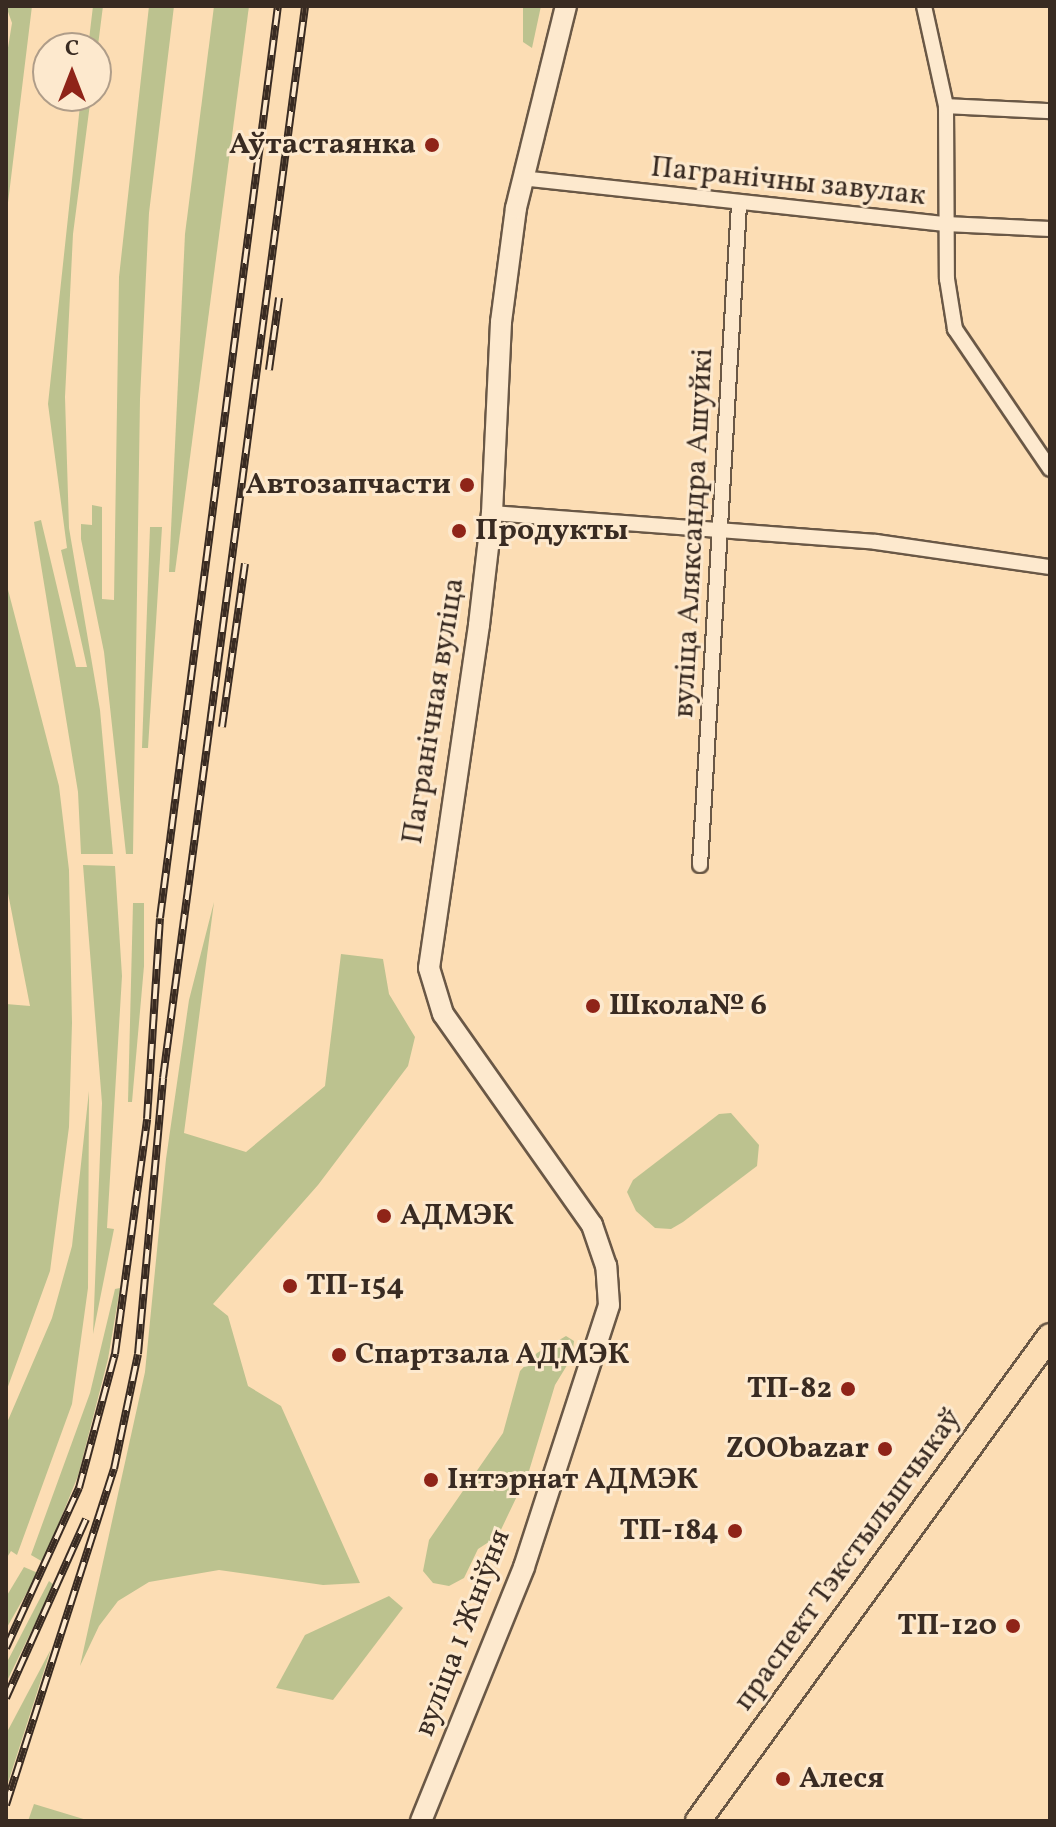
<!DOCTYPE html>
<html>
<head>
<meta charset="utf-8">
<style>
  body { margin:0 }
  #map { position:relative; width:1056px; height:1827px; overflow:hidden; background:#fcddb4; font-family:Vollkorn,serif }
  div>[style] { position:absolute }
  .green>* { inset:0; background:#bcc28f }
  .roads { filter:drop-shadow(2px 0 #6a5846) drop-shadow(-2px 0 #6a5846) drop-shadow(0 2px #6a5846) drop-shadow(0 -2px #6a5846) }
  .street>* { height:14px; margin:-7px; padding:0 7px; transform-origin:7px; border-radius:7px; background:#fde9ce }
  .secondary>* { height:20px; margin:-10px; padding:0 10px; transform-origin:10px; border-radius:10px; background:#fde9ce }
  .primary>* { height:24px; margin:-12px; padding:0 12px; transform-origin:12px; border-radius:12px; background:#fcddb4 }
  .rail>* { height:8px; margin-top:-4px; transform-origin:0; background:repeating-linear-gradient(90deg,#fde9ce 0 15px,#392b22 0 30px); box-sizing:border-box; border-block:2px solid #392b22 }
  .dots>* { width:22px; height:22px; translate:-50% -50%; box-sizing:border-box; border:4px solid #fde9ce; border-radius:50% }
  span { translate:-50% -50%; white-space:nowrap; text-align:center; line-height:1.15; -webkit-text-stroke:6px #fde9ce; paint-order:stroke }
  .poi-label { font-size:30px; color:#392b22; font-weight:700 }
  .right { translate:-100% -50%; text-align:right }
  .left { translate:0 -50%; text-align:left }
  .street-label { font-size:30px; color:#392b22 }
  .frame { position:absolute; inset:0; border:8px solid #392b22; pointer-events:none }
  .north { position:absolute; left:32px; top:32px; width:80px; height:80px; box-sizing:border-box; background:#fde9ce; border:2px solid #af9d89; border-radius:50%; rotate:0deg; font-size:22px; font-weight:700; line-height:32px; text-align:center; color:#392b22 }
  .north::after { content:''; display:block; margin:auto; width:28px; height:36px; background:#8f2418; clip-path:polygon(50% 0,100% 100%,50% 72%,0 100%) }
</style>
</head>
<body>
<div id="map">
  <div class="green">
    <div style="clip-path:polygon(6px 6px,32px 6px,6px 219px,6px 60px,12px 23px)"></div>
    <div style="clip-path:polygon(93px 6px,103px 6px,96px 61px,96px 48px,88px 48px)"></div>
    <div style="clip-path:polygon(149px 6px,174px 6px,149px 213px,140px 399px,133px 854px,126px 854px,104px 652px,81px 539px,81px 524px,92px 525px,92px 505px,102px 507px,102px 599px,114px 600px,119px 277px)"></div>
    <div style="clip-path:polygon(214px 6px,249px 6px,175px 572px,169px 572px,185px 234px)"></div>
    <div style="clip-path:polygon(523px 6px,541px 6px,532px 48px,523px 42px)"></div>
    <div style="clip-path:polygon(81px 96px,91px 96px,73px 234px,65px 397px,69px 528px,100px 710px,113px 854px,81px 854px,78px 792px,34px 522px,41px 520px,76px 667px,87px 667px,61px 550px,67px 548px,48px 404px)"></div>
    <div style="clip-path:polygon(150px 527px,162px 527px,148px 748px,142px 748px)"></div>
    <div style="clip-path:polygon(6px 582px,59px 786px,69px 870px,72px 1023px,69px 1127px,50px 1271px,6px 1392px,6px 1004px,30px 1006px,6px 883px)"></div>
    <div style="clip-path:polygon(83px 865px,115px 866px,122px 976px,107px 1228px,114px 1229px,93px 1334px,102px 1103px)"></div>
    <div style="clip-path:polygon(214px 902px,184px 1133px,246px 1152px,325px 1086px,341px 954px,383px 959px,389px 994px,415px 1037px,408px 1066px,318px 1185px,213px 1304px,228px 1316px,248px 1386px,281px 1406px,360px 1583px,323px 1585px,219px 1570px,149px 1582px,118px 1601px,99px 1626px,80px 1666px,145px 1372px,166px 1159px,189px 1000px)"></div>
    <div style="clip-path:polygon(133px 903px,144px 903px,144px 966px,132px 1102px,128px 1102px)"></div>
    <div style="clip-path:polygon(89px 1091px,88px 1288px,72px 1404px,17px 1555px,11px 1551px,6px 1559px,6px 1425px,52px 1318px,72px 1246px)"></div>
    <div style="clip-path:polygon(731px 1113px,759px 1145px,757px 1166px,683px 1222px,671px 1229px,655px 1228px,636px 1211px,627px 1192px,633px 1180px,719px 1114px)"></div>
    <div style="clip-path:polygon(120px 1288px,108px 1359px,78px 1476px,43px 1562px,31px 1555px,90px 1393px,115px 1289px)"></div>
    <div style="clip-path:polygon(566px 1336px,574px 1341px,572px 1357px,555px 1385px,529px 1471px,498px 1536px,478px 1549px,464px 1578px,449px 1586px,433px 1583px,423px 1571px,429px 1540px,503px 1433px,520px 1371px,537px 1353px)"></div>
    <div style="clip-path:polygon(24px 1567px,38px 1573px,6px 1629px,6px 1597px)"></div>
    <div style="clip-path:polygon(49px 1581px,54px 1585px,6px 1683px,6px 1664px)"></div>
    <div style="clip-path:polygon(389px 1596px,403px 1608px,333px 1700px,276px 1688px,305px 1635px)"></div>
    <div style="clip-path:polygon(51px 1649px,6px 1789px,6px 1734px)"></div>
    <div style="clip-path:polygon(34px 1804px,90px 1821px,28px 1821px)"></div>
  </div>
  <div class="roads">
    <div class="street">
      <div style="left:924px;top:6px;width:102px;rotate:77.6deg"></div>
      <div style="left:946px;top:106px;width:173px;rotate:89.7deg"></div>
      <div style="left:947px;top:279px;width:51px;rotate:80.9deg"></div>
      <div style="left:955px;top:329px;width:169px;rotate:55.8deg"></div>
      <div style="left:946px;top:106px;width:104px;rotate:2.8deg"></div>
      <div style="left:521px;top:178px;width:427px;rotate:6.2deg"></div>
      <div style="left:946px;top:224px;width:104px;rotate:2.8deg"></div>
      <div style="left:492px;top:513px;width:385px;rotate:4.3deg"></div>
      <div style="left:876px;top:542px;width:176px;rotate:8.2deg"></div>
      <div style="left:700px;top:865px;width:662px;rotate:-86.62deg"></div>
    </div>
    <div class="secondary">
      <div style="left:421px;top:1821px;width:274px;rotate:-67.9deg"></div>
      <div style="left:524px;top:1567px;width:275px;rotate:-72deg"></div>
      <div style="left:609px;top:1305px;width:39px;rotate:-94deg"></div>
      <div style="left:606px;top:1266px;width:43px;rotate:-108.9deg"></div>
      <div style="left:592px;top:1225px;width:258px;rotate:-125.2deg"></div>
      <div style="left:443px;top:1014px;width:48px;rotate:-106.9deg"></div>
      <div style="left:429px;top:968px;width:347px;rotate:-81.7deg"></div>
      <div style="left:479px;top:625px;width:113px;rotate:-83.4deg"></div>
      <div style="left:492px;top:513px;width:191px;rotate:-87.3deg"></div>
      <div style="left:501px;top:322px;width:115px;rotate:-82.5deg"></div>
      <div style="left:516px;top:208px;width:208px;rotate:-76.1deg"></div>
    </div>
    <div class="primary">
      <div style="left:698px;top:1821px;width:599px;rotate:-54.03deg"></div>
    </div>
  </div>
  <div class="rail">
    <div style="left:269px;top:370px;width:73px;rotate:-82.1deg"></div>
    <div style="left:222px;top:727px;width:165px;rotate:-82deg"></div>
    <div style="left:6px;top:1648px;width:176px;rotate:-65.5deg"></div>
    <div style="left:79px;top:1488px;width:139px;rotate:-75deg"></div>
    <div style="left:115px;top:1354px;width:237px;rotate:-82.2deg"></div>
    <div style="left:147px;top:1119px;width:201px;rotate:-86.3deg"></div>
    <div style="left:160px;top:918px;width:920px;rotate:-82.63deg"></div>
    <div style="left:6px;top:1698px;width:196px;rotate:-65.9deg"></div>
    <div style="left:6px;top:1805px;width:353px;rotate:-72.2deg"></div>
    <div style="left:114px;top:1469px;width:117px;rotate:-78.2deg"></div>
    <div style="left:138px;top:1354px;width:277px;rotate:-84.8deg"></div>
    <div style="left:163px;top:1078px;width:1081px;rotate:-82.45deg"></div>
  </div>
  <div class="dots">
    <div style="left:432px;top:145px;background:#8f2418"></div>
    <div style="left:467px;top:485px;background:#8f2418"></div>
    <div style="left:459px;top:531px;background:#8f2418"></div>
    <div style="left:593px;top:1006px;background:#8f2418"></div>
    <div style="left:384px;top:1216px;background:#8f2418"></div>
    <div style="left:290px;top:1286px;background:#8f2418"></div>
    <div style="left:339px;top:1355px;background:#8f2418"></div>
    <div style="left:848px;top:1389px;background:#8f2418"></div>
    <div style="left:885px;top:1449px;background:#8f2418"></div>
    <div style="left:431px;top:1480px;background:#8f2418"></div>
    <div style="left:735px;top:1531px;background:#8f2418"></div>
    <div style="left:1013px;top:1626px;background:#8f2418"></div>
    <div style="left:783px;top:1779px;background:#8f2418"></div>
  </div>
  <div class="poi-label">
    <span class="right" style="left:416px;top:145px">Аўтастаянка</span>
    <span class="right" style="left:451px;top:485px">Автозапчасти</span>
    <span class="left" style="left:475px;top:531px">Продукты</span>
    <span class="left" style="left:609px;top:1006px">Школа№ 6</span>
    <span class="left" style="left:400px;top:1216px">АДМЭК</span>
    <span class="left" style="left:306px;top:1286px">ТП-154</span>
    <span class="left" style="left:355px;top:1355px">Спартзала АДМЭК</span>
    <span class="right" style="left:832px;top:1389px">ТП-82</span>
    <span class="right" style="left:869px;top:1449px">ZOObazar</span>
    <span class="left" style="left:447px;top:1480px">Інтэрнат АДМЭК</span>
    <span class="right" style="left:719px;top:1531px">ТП-184</span>
    <span class="right" style="left:997px;top:1626px">ТП-120</span>
    <span class="left" style="left:799px;top:1779px">Алеся</span>
  </div>
  <div class="street-label">
    <span style="left:788px;top:182px;rotate:6deg">Пагранічны завулак</span>
    <span style="left:694px;top:533px;rotate:-87deg">вуліца Аляксандра Ашуйкі</span>
    <span style="left:434px;top:711px;rotate:-81deg">Пагранічная вуліца</span>
    <span style="left:848px;top:1560px;rotate:-54deg">праспект Тэкстыльшчыкаў</span>
    <span style="left:463px;top:1633px;rotate:-69deg">вуліца 1 Жніўня</span>
  </div>
  <div class="frame"></div>
  <div class="north">С</div>
</div>
</body>
</html>
